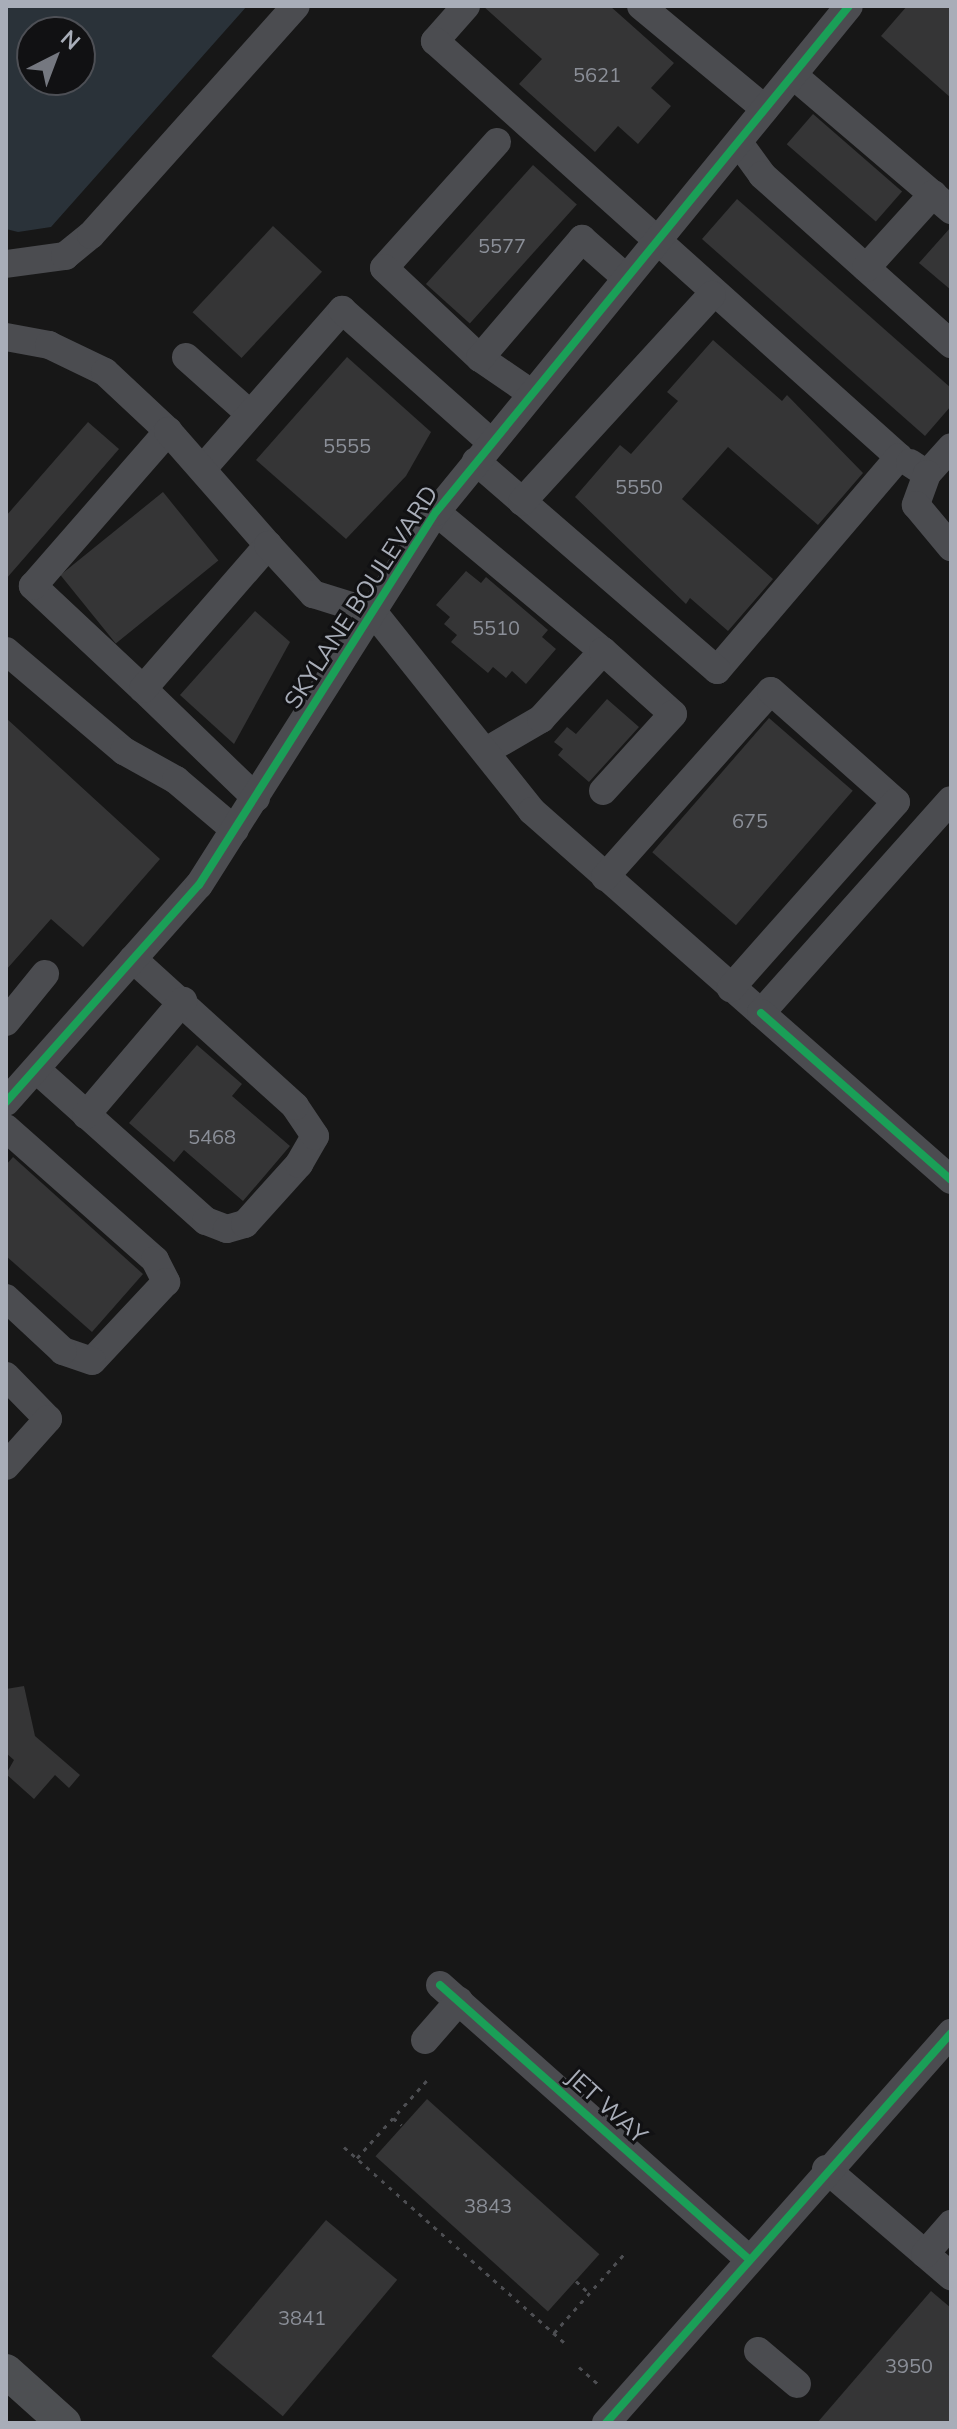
<!DOCTYPE html>
<html>
<head>
<meta charset="utf-8">
<style>
  body { margin:0 }
  #map { position:relative; width:957px; height:2429px; overflow:hidden; background:#171717; font-family:Mulish,sans-serif }
  div>[style] { position:absolute }
  .water>* { inset:0; background:#2a3239 }
  .building>* { inset:0; background:#353536; transform-origin:0 0 }
  .path>* { height:3px; margin-top:-1.5px; transform-origin:0; background:repeating-linear-gradient(90deg,#4d4e52 0 4px,transparent 0 10px) }
  .minor>* { height:28px; margin:-14px; padding:0 14px; transform-origin:14px; border-radius:14px; background:#4b4c50 }
  .major>* { height:34px; margin:-17px; padding:0 17px; transform-origin:17px; border-radius:17px; background:#4d4f52 }
  .cycleway>* { height:8px; margin:-4px; padding:0 4px; transform-origin:4px; border-radius:4px; background:#1a9f57 }
  span { translate:-50% -50%; white-space:nowrap; text-align:center; line-height:1.15; -webkit-text-stroke:6px #111113; paint-order:stroke }
  .number-label { font-size:20px; color:#8b8f98 }
  .number-label span { -webkit-text-stroke-width:0 }
  .street-label { font-size:24px; color:#a8adb8 }
  .frame { position:absolute; inset:0; border:8px solid #a8adb8; pointer-events:none }
  .north { position:absolute; left:16px; top:16px; width:80px; height:80px; box-sizing:border-box; background:#111113; border:2px solid #4d4f55; border-radius:50%; rotate:42deg; font-size:22px; font-weight:700; line-height:32px; text-align:center; color:#a8adb8 }
  .north::after { content:''; display:block; margin:auto; width:28px; height:36px; background:#757880; clip-path:polygon(50% 0,100% 100%,50% 72%,0 100%) }
</style>
</head>
<body>
<div id="map">
  <div class="water">
    <div style="clip-path:polygon(evenodd,6px 6px,247px 6px,51px 227px,18px 232px,6px 229px,6px 6px,32px 32px,80px 32px,80px 80px,32px 80px,32px 32px)"></div>
  </div>
  <div class="building">
    <div style="clip-path:polygon(483px 6px,610px 6px,674px 63px,651px 88px,671px 106px,638px 144px,618px 126px,595px 152px,519px 84px,542px 59px)"></div>
    <div style="clip-path:polygon(907px 6px,951px 6px,951px 98px,881px 36px)"></div>
    <div style="left:813px;top:114px;width:118px;height:40px;rotate:41deg"></div>
    <div style="left:533px;top:165px;width:59px;height:160px;rotate:42deg"></div>
    <div style="clip-path:polygon(737px 199px,951px 388px,951px 406px,925px 436px,702px 239px)"></div>
    <div style="left:273px;top:226px;width:67px;height:118px;rotate:43deg"></div>
    <div style="clip-path:polygon(951px 227px,951px 290px,919px 263px)"></div>
    <div style="clip-path:polygon(713px 340px,782px 401px,787px 395px,863px 473px,818px 525px,728px 447px,682px 499px,773px 579px,728px 631px,690px 598px,686px 604px,575px 497px,620px 445px,631px 454px,678px 401px,667px 392px)"></div>
    <div style="clip-path:polygon(347px 357px,431px 432px,406px 476px,346px 539px,256px 460px)"></div>
    <div style="clip-path:polygon(88px 422px,119px 449px,6px 579px,6px 516px)"></div>
    <div style="left:163px;top:492px;width:88px;height:132px;rotate:51deg"></div>
    <div style="clip-path:polygon(466px 571px,481px 583px,486px 577px,548px 630px,542px 637px,556px 649px,526px 684px,512px 671px,506px 678px,493px 667px,488px 673px,451px 642px,457px 635px,444px 624px,450px 617px,436px 605px)"></div>
    <div style="clip-path:polygon(255px 611px,290px 642px,234px 744px,180px 695px)"></div>
    <div style="clip-path:polygon(607px 699px,639px 727px,589px 782px,558px 755px,563px 749px,554px 742px,567px 727px,576px 734px)"></div>
    <div style="clip-path:polygon(6px 718px,160px 859px,83px 947px,51px 919px,6px 970px)"></div>
    <div style="left:769px;top:718px;width:111px;height:178px;rotate:41deg"></div>
    <div style="clip-path:polygon(197px 1045px,242px 1084px,232px 1096px,290px 1146px,243px 1201px,184px 1150px,174px 1162px,129px 1123px)"></div>
    <div style="clip-path:polygon(13px 1157px,143px 1274px,92px 1332px,6px 1256px,6px 1165px)"></div>
    <div style="clip-path:polygon(24px 1686px,35px 1736px,80px 1775px,69px 1788px,55px 1775px,34px 1799px,6px 1774px,14px 1760px,6px 1753px,6px 1689px)"></div>
    <div style="left:427px;top:2099px;width:232px;height:77px;rotate:42deg"></div>
    <div style="left:326px;top:2220px;width:93px;height:178px;rotate:40deg"></div>
    <div style="clip-path:polygon(931px 2291px,951px 2308px,951px 2423px,817px 2423px)"></div>
  </div>
  <div class="path">
    <div style="left:393px;top:2118px;width:11px;rotate:38deg"></div>
    <div style="left:344px;top:2147px;width:298px;rotate:41.6deg"></div>
    <div style="left:357px;top:2158px;width:108px;rotate:-48deg"></div>
    <div style="left:576px;top:2281px;width:18px;rotate:43deg"></div>
    <div style="left:554px;top:2333px;width:108px;rotate:-48.4deg"></div>
    <div style="left:579px;top:2367px;width:28px;rotate:42deg"></div>
  </div>
  <div class="minor">
    <div style="left:466px;top:6px;width:47px;rotate:131.5deg"></div>
    <div style="left:435px;top:41px;width:623px;rotate:41.88deg"></div>
    <div style="left:899px;top:457px;width:280px;rotate:130.5deg"></div>
    <div style="left:717px;top:670px;width:319px;rotate:-139.1deg"></div>
    <div style="left:641px;top:6px;width:161px;rotate:39.7deg"></div>
    <div style="left:793px;top:75px;width:208px;rotate:40.5deg"></div>
    <div style="left:497px;top:142px;width:169px;rotate:131.9deg"></div>
    <div style="left:384px;top:268px;width:132px;rotate:43.2deg"></div>
    <div style="left:480px;top:358px;width:62px;rotate:34.5deg"></div>
    <div style="left:739px;top:143px;width:39px;rotate:54deg"></div>
    <div style="left:762px;top:175px;width:254px;rotate:41.8deg"></div>
    <div style="left:6px;top:264px;width:60px;rotate:-7.7deg"></div>
    <div style="left:65px;top:256px;width:33px;rotate:-39deg"></div>
    <div style="left:91px;top:235px;width:307px;rotate:-48.2deg"></div>
    <div style="left:866px;top:268px;width:100px;rotate:-47.8deg"></div>
    <div style="left:6px;top:337px;width:44px;rotate:10.5deg"></div>
    <div style="left:49px;top:345px;width:62px;rotate:25.7deg"></div>
    <div style="left:105px;top:372px;width:86px;rotate:43.1deg"></div>
    <div style="left:186px;top:357px;width:86px;rotate:41.7deg"></div>
    <div style="left:480px;top:358px;width:157px;rotate:-49.4deg"></div>
    <div style="left:582px;top:239px;width:56px;rotate:41.4deg"></div>
    <div style="left:910px;top:463px;width:20px;rotate:33deg"></div>
    <div style="left:927px;top:474px;width:36px;rotate:-48deg"></div>
    <div style="left:205px;top:466px;width:208px;rotate:-48.7deg"></div>
    <div style="left:342px;top:310px;width:200px;rotate:41.6deg"></div>
    <div style="left:927px;top:474px;width:33px;rotate:110deg"></div>
    <div style="left:916px;top:505px;width:55px;rotate:50.2deg"></div>
    <div style="left:522px;top:502px;width:281px;rotate:-47.5deg"></div>
    <div style="left:436px;top:512px;width:217px;rotate:39.8deg"></div>
    <div style="left:6px;top:651px;width:155px;rotate:40.3deg"></div>
    <div style="left:124px;top:751px;width:60px;rotate:29.1deg"></div>
    <div style="left:176px;top:780px;width:77px;rotate:40.3deg"></div>
    <div style="left:143px;top:689px;width:151px;rotate:-136.9deg"></div>
    <div style="left:33px;top:586px;width:206px;rotate:-48.9deg"></div>
    <div style="left:168px;top:431px;width:152px;rotate:48.7deg"></div>
    <div style="left:486px;top:751px;width:64px;rotate:-30.2deg"></div>
    <div style="left:541px;top:719px;width:92px;rotate:-47.6deg"></div>
    <div style="left:603px;top:651px;width:94px;rotate:42deg"></div>
    <div style="left:673px;top:714px;width:104px;rotate:132.3deg"></div>
    <div style="left:256px;top:798px;width:157px;rotate:-136deg"></div>
    <div style="left:143px;top:689px;width:191px;rotate:-49deg"></div>
    <div style="left:268px;top:545px;width:67px;rotate:47.4deg"></div>
    <div style="left:313px;top:594px;width:64px;rotate:17.3deg"></div>
    <div style="left:374px;top:613px;width:253px;rotate:51.4deg"></div>
    <div style="left:532px;top:811px;width:305px;rotate:41.4deg"></div>
    <div style="left:761px;top:1013px;width:285px;rotate:-48.3deg"></div>
    <div style="left:605px;top:877px;width:249px;rotate:-48.3deg"></div>
    <div style="left:771px;top:691px;width:167px;rotate:41.6deg"></div>
    <div style="left:896px;top:802px;width:249px;rotate:131.6deg"></div>
    <div style="left:761px;top:1013px;width:253px;rotate:41.3deg"></div>
    <div style="left:6px;top:1022px;width:62px;rotate:-50.9deg"></div>
    <div style="left:38px;top:1071px;width:225px;rotate:41.8deg"></div>
    <div style="left:206px;top:1221px;width:22px;rotate:21deg"></div>
    <div style="left:227px;top:1229px;width:19px;rotate:-16deg"></div>
    <div style="left:245px;top:1224px;width:81px;rotate:-48deg"></div>
    <div style="left:299px;top:1164px;width:32px;rotate:-60deg"></div>
    <div style="left:315px;top:1136px;width:36px;rotate:-124deg"></div>
    <div style="left:295px;top:1106px;width:219px;rotate:-137.8deg"></div>
    <div style="left:6px;top:1102px;width:290px;rotate:-48.4deg"></div>
    <div style="left:199px;top:885px;width:442px;rotate:-57.6deg"></div>
    <div style="left:436px;top:512px;width:653px;rotate:-50.78deg"></div>
    <div style="left:86px;top:1115px;width:150px;rotate:-49.6deg"></div>
    <div style="left:6px;top:1128px;width:199px;rotate:41.5deg"></div>
    <div style="left:155px;top:1260px;width:25px;rotate:63deg"></div>
    <div style="left:166px;top:1282px;width:108px;rotate:133.1deg"></div>
    <div style="left:92px;top:1361px;width:31px;rotate:-161deg"></div>
    <div style="left:63px;top:1351px;width:78px;rotate:-137.1deg"></div>
    <div style="left:6px;top:1376px;width:60px;rotate:45.7deg"></div>
    <div style="left:48px;top:1419px;width:63px;rotate:131.8deg"></div>
    <div style="left:440px;top:1985px;width:412px;rotate:41.6deg"></div>
    <div style="left:425px;top:2040px;width:52px;rotate:-48.9deg"></div>
    <div style="left:826px;top:2169px;width:165px;rotate:40.6deg"></div>
    <div style="left:925px;top:2254px;width:40px;rotate:-49deg"></div>
    <div style="left:758px;top:2351px;width:51px;rotate:40.2deg"></div>
    <div style="left:606px;top:2423px;width:521px;rotate:-48.5deg"></div>
  </div>
  <div class="major">
    <div style="left:6px;top:2371px;width:78px;rotate:41.9deg"></div>
  </div>
  <div class="cycleway">
    <div style="left:761px;top:1013px;width:253px;rotate:41.3deg"></div>
    <div style="left:6px;top:1102px;width:290px;rotate:-48.4deg"></div>
    <div style="left:199px;top:885px;width:442px;rotate:-57.6deg"></div>
    <div style="left:436px;top:512px;width:653px;rotate:-50.78deg"></div>
    <div style="left:440px;top:1985px;width:412px;rotate:41.6deg"></div>
    <div style="left:606px;top:2423px;width:521px;rotate:-48.5deg"></div>
  </div>
  <div class="number-label">
    <span style="left:597px;top:74px">5621</span>
    <span style="left:502px;top:245px">5577</span>
    <span style="left:347px;top:445px">5555</span>
    <span style="left:639px;top:486px">5550</span>
    <span style="left:496px;top:627px">5510</span>
    <span style="left:750px;top:820px">675</span>
    <span style="left:212px;top:1136px">5468</span>
    <span style="left:488px;top:2205px">3843</span>
    <span style="left:302px;top:2317px">3841</span>
    <span style="left:909px;top:2365px">3950</span>
  </div>
  <div class="street-label">
    <span style="left:361px;top:597px;rotate:-57deg">SKYLANE BOULEVARD</span>
    <span style="left:607px;top:2106px;rotate:42deg">JET WAY</span>
  </div>
  <div class="frame"></div>
  <div class="north">N</div>
</div>
</body>
</html>
